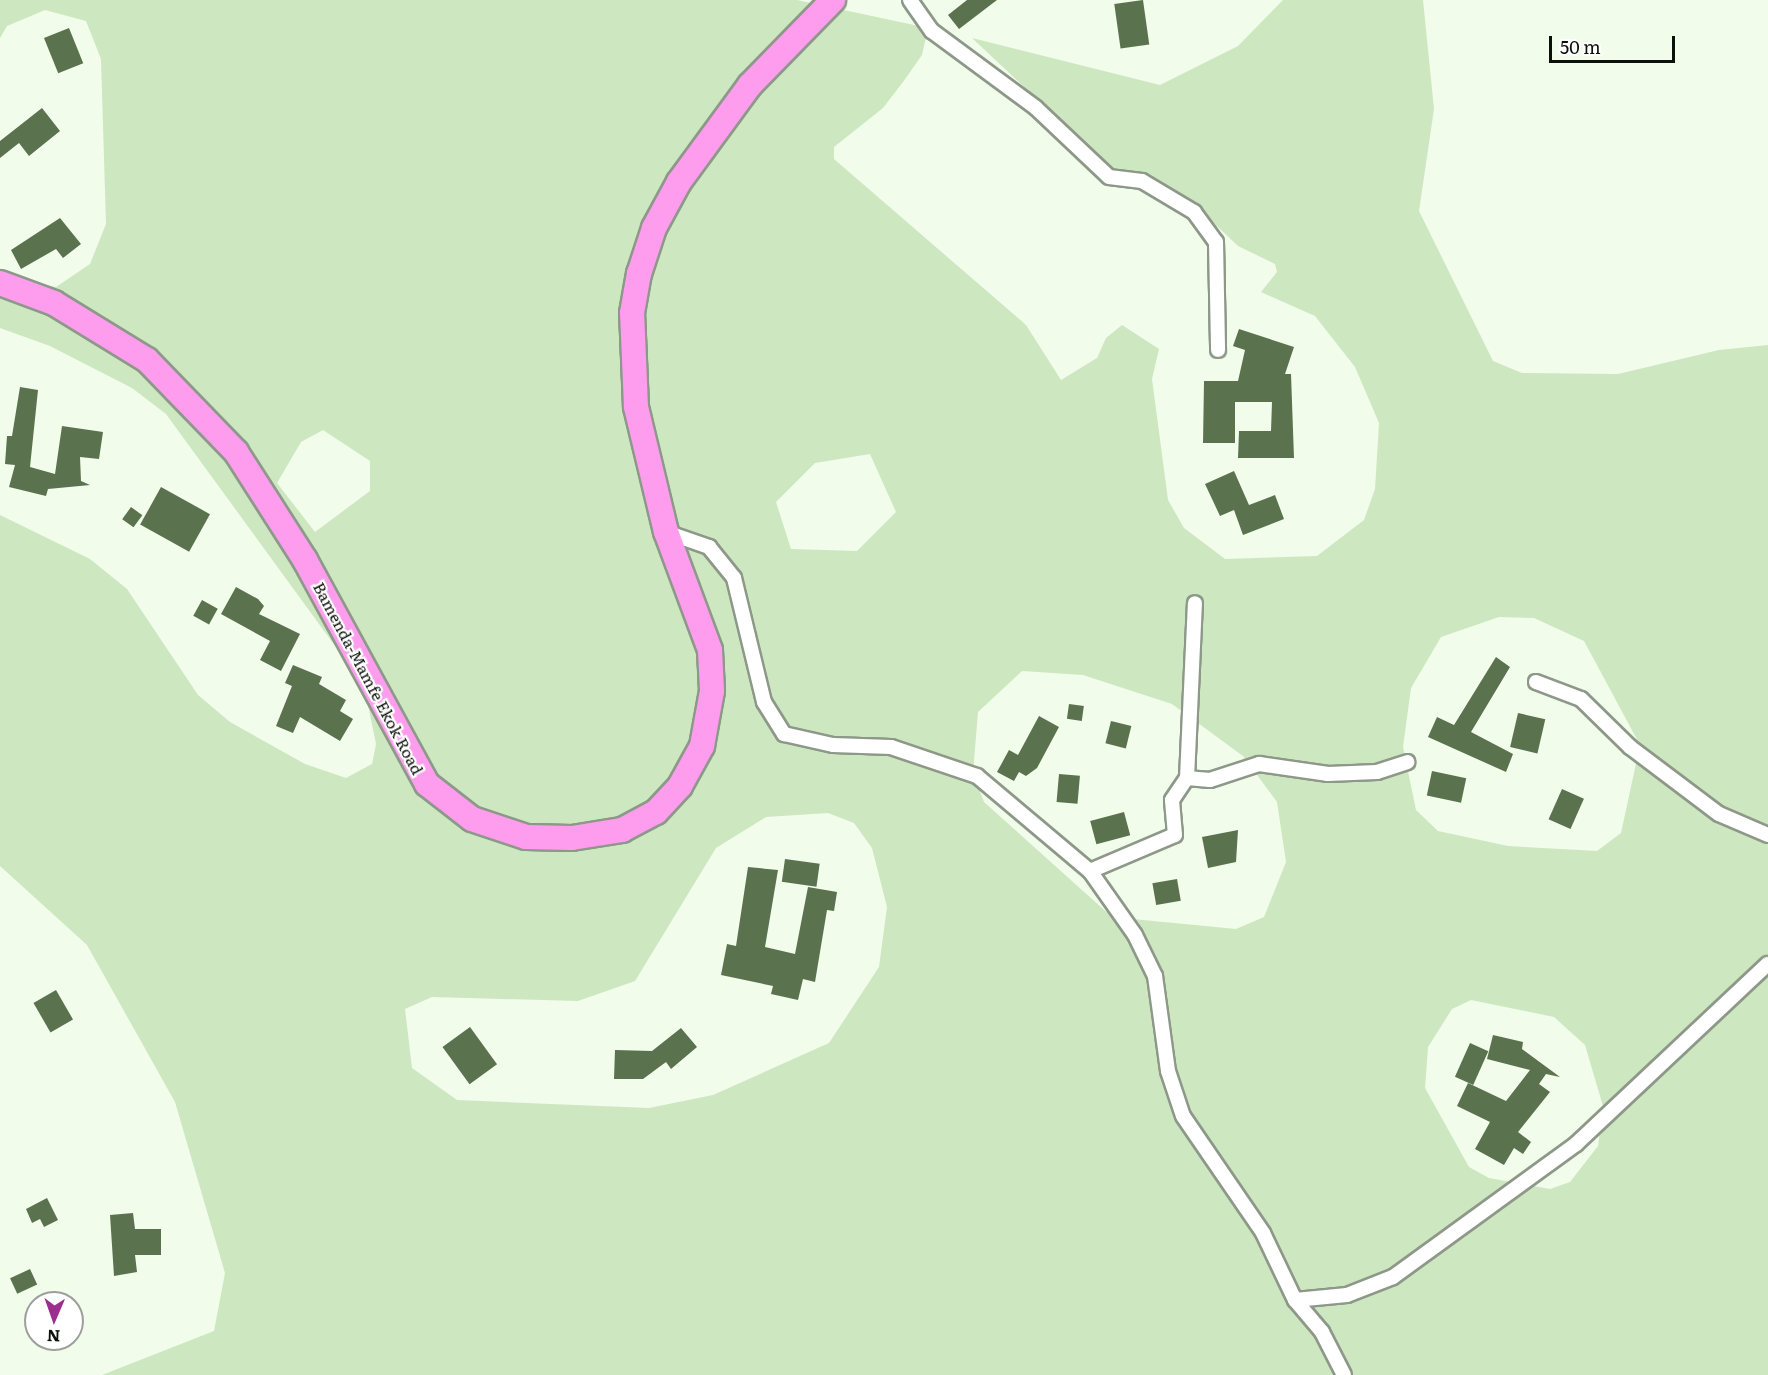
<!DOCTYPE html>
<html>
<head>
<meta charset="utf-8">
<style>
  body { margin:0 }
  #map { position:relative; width:1768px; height:1375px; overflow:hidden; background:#f1fceb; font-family:Literata,serif }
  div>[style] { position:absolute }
  .green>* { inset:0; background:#cde7c0 }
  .building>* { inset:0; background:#5b724e; transform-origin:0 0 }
  .roads { filter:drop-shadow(2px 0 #8e9889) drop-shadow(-2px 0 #8e9889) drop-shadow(0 2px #8e9889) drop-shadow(0 -2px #8e9889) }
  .street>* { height:14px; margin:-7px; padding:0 7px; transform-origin:7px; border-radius:7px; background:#fff }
  .highway>* { height:24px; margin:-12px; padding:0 12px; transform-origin:12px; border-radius:12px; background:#fe9dee }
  span { translate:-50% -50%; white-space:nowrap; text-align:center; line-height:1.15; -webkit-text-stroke:4.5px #fff; paint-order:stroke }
  .street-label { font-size:16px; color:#0c100a }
  .north { position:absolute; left:24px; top:1291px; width:60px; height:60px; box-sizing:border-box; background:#fff; border:2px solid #9e9f9d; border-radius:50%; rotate:182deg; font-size:16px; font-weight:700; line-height:24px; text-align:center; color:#0c100a }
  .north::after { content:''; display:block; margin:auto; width:21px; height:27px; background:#9b2e8e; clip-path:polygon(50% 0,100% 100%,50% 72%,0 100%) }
  .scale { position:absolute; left:1549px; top:36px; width:126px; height:27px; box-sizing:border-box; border:3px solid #0c100a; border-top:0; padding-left:8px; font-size:18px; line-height:21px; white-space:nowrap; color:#0c100a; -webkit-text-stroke:4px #fff; paint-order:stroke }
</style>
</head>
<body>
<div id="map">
  <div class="green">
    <div style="clip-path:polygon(evenodd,0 0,797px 0,928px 28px,922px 55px,903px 82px,883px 108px,834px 147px,834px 159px,1026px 325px,1061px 380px,1097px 358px,1106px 338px,1122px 325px,1159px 349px,1152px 379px,1168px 500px,1184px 528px,1225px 559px,1317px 556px,1364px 520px,1375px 489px,1379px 423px,1355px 367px,1315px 316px,1261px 292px,1277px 272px,1275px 264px,1238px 246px,1198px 208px,1116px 173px,972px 38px,1160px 85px,1238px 46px,1283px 0,1423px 0,1434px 109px,1419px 211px,1493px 361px,1522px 373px,1618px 374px,1719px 350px,1768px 345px,1768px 1375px,102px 1375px,214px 1331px,225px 1273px,175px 1102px,87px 945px,0 866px,0 515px,90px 559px,127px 589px,198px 695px,230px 722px,305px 764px,346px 778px,372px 764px,376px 744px,367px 700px,346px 661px,166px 414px,132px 388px,50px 346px,0 328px,0 268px,15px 280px,56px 287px,90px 264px,106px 224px,101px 59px,86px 21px,45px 10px,7px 26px,0 38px,0 0,323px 430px,370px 461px,370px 491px,315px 532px,277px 483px,301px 442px,323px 430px,0 0,870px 454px,896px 512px,857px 551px,791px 549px,776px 502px,815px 463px,870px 454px,0 0,1499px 617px,1534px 618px,1584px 641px,1640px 745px,1621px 833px,1597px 851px,1508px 846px,1438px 831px,1416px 810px,1403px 747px,1411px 688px,1441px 637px,1499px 617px,0 0,1022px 671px,1083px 675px,1172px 704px,1243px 756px,1277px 802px,1286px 862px,1264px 917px,1236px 929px,1112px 917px,984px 802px,973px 773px,978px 712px,1022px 671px,0 0,828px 813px,854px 823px,872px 848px,887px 907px,879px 967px,829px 1043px,713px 1095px,649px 1108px,457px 1100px,412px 1068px,405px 1009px,432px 997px,578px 1001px,635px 981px,716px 848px,766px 817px,828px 813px,0 0,1471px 1000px,1554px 1017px,1585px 1045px,1603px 1106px,1598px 1146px,1570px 1182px,1550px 1189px,1489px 1178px,1469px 1167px,1425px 1088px,1428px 1047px,1452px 1009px,1471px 1000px)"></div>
  </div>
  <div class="building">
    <div style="clip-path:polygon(967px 0,997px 0,959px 29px,948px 15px)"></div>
    <div style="left:1143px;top:0;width:45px;height:29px;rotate:82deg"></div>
    <div style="left:69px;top:28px;width:38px;height:27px;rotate:68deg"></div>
    <div style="clip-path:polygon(42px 108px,60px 131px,29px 156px,19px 143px,0 158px,0 141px)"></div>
    <div style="clip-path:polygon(60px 218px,81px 244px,63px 258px,56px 249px,21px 269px,11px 250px)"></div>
    <div style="clip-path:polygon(1239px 329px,1294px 347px,1285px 374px,1291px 374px,1294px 458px,1238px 458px,1239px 431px,1271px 431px,1272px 402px,1235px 402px,1235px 443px,1203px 443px,1204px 381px,1238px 381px,1245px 350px,1233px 346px)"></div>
    <div style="clip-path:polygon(20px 387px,38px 390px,30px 467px,55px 474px,62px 426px,103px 432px,99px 459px,80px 457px,81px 481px,90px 485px,48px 489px,46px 496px,9px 487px,15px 465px,5px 464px,7px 436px,12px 436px)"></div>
    <div style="clip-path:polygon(1234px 471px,1249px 505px,1275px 495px,1284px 519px,1243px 535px,1234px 510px,1220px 516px,1205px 484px)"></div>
    <div style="left:161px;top:487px;width:56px;height:43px;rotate:29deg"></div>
    <div style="left:131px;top:507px;width:14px;height:15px;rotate:36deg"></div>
    <div style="clip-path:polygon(236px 587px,258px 599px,264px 606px,259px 614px,300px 634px,281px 671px,260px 660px,270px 641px,221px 614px)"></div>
    <div style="left:202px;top:600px;width:18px;height:18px;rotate:29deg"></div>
    <div style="clip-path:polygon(1496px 657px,1510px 667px,1471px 732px,1513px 754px,1506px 772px,1428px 737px,1437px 717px,1454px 725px)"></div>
    <div style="clip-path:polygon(293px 665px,322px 677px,319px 684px,346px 700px,340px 711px,353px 719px,340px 741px,300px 717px,293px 733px,276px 726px,292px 686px,285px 683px)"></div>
    <div style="left:1069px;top:704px;width:15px;height:15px;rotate:8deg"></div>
    <div style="left:1518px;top:713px;width:28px;height:35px;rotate:13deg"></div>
    <div style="clip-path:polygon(1039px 716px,1059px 727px,1037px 768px,1026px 776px,1019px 772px,1014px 781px,997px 772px,1009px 750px,1018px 755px)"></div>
    <div style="left:1111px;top:721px;width:21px;height:23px;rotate:14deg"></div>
    <div style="left:1432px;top:771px;width:35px;height:25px;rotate:12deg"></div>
    <div style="left:1059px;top:774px;width:21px;height:28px;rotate:5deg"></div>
    <div style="left:1562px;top:789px;width:24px;height:33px;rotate:24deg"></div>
    <div style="left:1124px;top:812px;width:24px;height:35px;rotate:75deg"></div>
    <div style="clip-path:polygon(1238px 830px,1236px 862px,1208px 868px,1202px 837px)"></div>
    <div style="left:785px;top:859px;width:35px;height:23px;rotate:8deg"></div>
    <div style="clip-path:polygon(748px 867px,778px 870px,765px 947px,795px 954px,808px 887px,837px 892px,834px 911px,827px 910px,815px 982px,803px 979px,798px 1000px,771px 994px,773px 986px,721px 975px,727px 944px,736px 946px)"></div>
    <div style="left:1177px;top:879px;width:22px;height:25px;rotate:80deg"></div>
    <div style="left:56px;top:990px;width:34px;height:26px;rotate:60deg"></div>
    <div style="left:470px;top:1027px;width:46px;height:34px;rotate:54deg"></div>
    <div style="clip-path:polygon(681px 1028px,697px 1047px,671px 1069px,666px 1062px,643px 1079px,614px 1079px,615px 1050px,652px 1051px)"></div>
    <div style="clip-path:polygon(1493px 1035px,1523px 1042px,1522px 1049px,1560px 1077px,1546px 1074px,1539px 1084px,1550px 1092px,1518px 1132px,1531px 1142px,1523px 1154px,1514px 1148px,1504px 1165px,1475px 1149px,1490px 1122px,1457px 1106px,1468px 1083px,1506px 1101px,1530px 1070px,1487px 1059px)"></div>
    <div style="left:1470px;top:1043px;width:20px;height:37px;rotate:24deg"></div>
    <div style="clip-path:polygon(47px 1198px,58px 1220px,44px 1227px,40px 1219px,32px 1223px,26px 1209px)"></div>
    <div style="clip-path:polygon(133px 1213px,135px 1229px,161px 1229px,161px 1255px,135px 1255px,137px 1272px,114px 1276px,110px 1215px)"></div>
    <div style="left:30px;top:1269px;width:17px;height:22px;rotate:65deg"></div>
  </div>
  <div class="roads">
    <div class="street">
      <div style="left:910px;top:0;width:38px;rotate:55deg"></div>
      <div style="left:932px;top:31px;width:129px;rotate:36.5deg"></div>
      <div style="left:1036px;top:108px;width:100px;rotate:43.4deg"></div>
      <div style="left:1109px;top:177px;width:33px;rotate:7deg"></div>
      <div style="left:1142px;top:181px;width:61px;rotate:30.8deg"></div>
      <div style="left:1194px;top:212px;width:37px;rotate:54deg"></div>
      <div style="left:1216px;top:242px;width:108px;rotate:88.9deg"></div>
      <div style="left:666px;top:532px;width:46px;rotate:19.2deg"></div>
      <div style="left:709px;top:547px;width:40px;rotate:51deg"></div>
      <div style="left:734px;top:578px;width:128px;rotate:76.4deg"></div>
      <div style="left:764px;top:702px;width:38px;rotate:58deg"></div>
      <div style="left:784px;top:734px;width:50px;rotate:12.7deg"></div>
      <div style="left:833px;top:745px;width:58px;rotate:2deg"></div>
      <div style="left:891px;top:747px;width:91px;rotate:18.6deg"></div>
      <div style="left:977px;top:776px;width:148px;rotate:40.1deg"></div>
      <div style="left:1090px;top:871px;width:78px;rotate:54.9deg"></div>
      <div style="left:1135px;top:935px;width:46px;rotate:64deg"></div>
      <div style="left:1155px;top:976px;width:96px;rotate:82.2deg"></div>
      <div style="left:1168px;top:1071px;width:47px;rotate:71.6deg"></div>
      <div style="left:1183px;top:1116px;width:142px;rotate:55.6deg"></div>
      <div style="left:1263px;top:1233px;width:74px;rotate:64.5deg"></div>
      <div style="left:1295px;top:1300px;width:42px;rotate:49.8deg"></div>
      <div style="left:1322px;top:1332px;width:48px;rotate:62.9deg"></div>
      <div style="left:1536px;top:682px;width:48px;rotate:20.7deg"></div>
      <div style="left:1581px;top:699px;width:69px;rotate:44.4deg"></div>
      <div style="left:1630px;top:747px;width:111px;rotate:37deg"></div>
      <div style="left:1719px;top:814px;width:53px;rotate:23.2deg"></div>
      <div style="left:1187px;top:778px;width:175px;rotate:-87.4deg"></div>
      <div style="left:1090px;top:871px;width:92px;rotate:-23deg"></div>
      <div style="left:1175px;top:835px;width:35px;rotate:-95deg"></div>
      <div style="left:1172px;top:800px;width:27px;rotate:-56deg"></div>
      <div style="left:1187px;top:778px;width:23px;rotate:5deg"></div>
      <div style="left:1210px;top:780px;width:52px;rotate:-18.1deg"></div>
      <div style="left:1259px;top:764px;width:70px;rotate:8.2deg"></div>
      <div style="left:1328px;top:774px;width:49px;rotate:-2.3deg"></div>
      <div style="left:1377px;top:772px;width:32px;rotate:-18deg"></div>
      <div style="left:1295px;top:1300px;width:52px;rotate:-5.5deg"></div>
      <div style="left:1347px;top:1295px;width:49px;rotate:-21.4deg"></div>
      <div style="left:1393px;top:1277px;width:226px;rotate:-36deg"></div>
      <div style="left:1576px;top:1144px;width:263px;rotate:-43.2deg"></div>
    </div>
    <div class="highway">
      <div style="left:0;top:283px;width:58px;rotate:20.3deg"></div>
      <div style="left:54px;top:303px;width:109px;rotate:31.5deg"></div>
      <div style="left:147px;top:360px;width:128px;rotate:45.9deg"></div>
      <div style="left:236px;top:452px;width:128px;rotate:57.4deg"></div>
      <div style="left:305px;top:560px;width:255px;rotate:61.4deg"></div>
      <div style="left:427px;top:784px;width:57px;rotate:37.9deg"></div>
      <div style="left:472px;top:819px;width:57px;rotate:18.4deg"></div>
      <div style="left:526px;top:837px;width:46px;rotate:1.2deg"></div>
      <div style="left:572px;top:838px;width:51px;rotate:-9.1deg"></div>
      <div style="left:622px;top:830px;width:38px;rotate:-28deg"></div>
      <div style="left:656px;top:812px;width:35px;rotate:-47deg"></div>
      <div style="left:680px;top:786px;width:46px;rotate:-61.2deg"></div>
      <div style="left:702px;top:746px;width:56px;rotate:-79.7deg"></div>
      <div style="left:712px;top:691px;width:41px;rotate:-92.8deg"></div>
      <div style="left:710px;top:650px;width:126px;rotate:-110.4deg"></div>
      <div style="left:666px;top:532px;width:129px;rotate:-103.5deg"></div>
      <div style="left:636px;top:407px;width:94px;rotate:-92.4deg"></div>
      <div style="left:632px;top:313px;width:40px;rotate:-80deg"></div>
      <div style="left:639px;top:274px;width:48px;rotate:-71.9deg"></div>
      <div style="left:654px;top:228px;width:52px;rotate:-61.5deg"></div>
      <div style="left:679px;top:182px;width:120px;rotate:-53.8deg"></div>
      <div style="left:750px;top:85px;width:119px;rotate:-45.7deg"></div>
    </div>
  </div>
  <div class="street-label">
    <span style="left:369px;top:678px;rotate:62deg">Bamenda-Mamfe Ekok Road</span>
  </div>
  <div class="north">N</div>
  <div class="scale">50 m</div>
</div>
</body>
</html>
